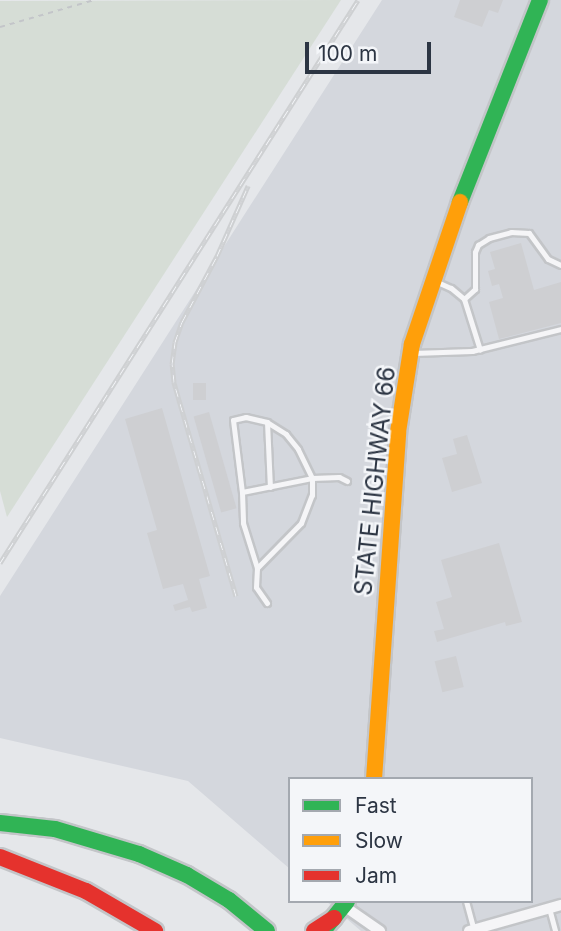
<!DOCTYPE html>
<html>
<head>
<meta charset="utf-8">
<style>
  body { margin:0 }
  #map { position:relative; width:561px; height:931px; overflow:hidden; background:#e5e7ea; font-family:Inter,sans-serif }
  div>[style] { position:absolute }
  .built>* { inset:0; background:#d4d7dd }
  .green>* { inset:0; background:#d6ddd6 }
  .building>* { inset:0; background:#cecfd2; transform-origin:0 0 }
  .path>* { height:2px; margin-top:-1px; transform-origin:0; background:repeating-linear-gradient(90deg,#c3c5c9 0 5px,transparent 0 10px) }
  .roads { filter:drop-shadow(2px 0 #c3c5c8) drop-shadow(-2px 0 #c3c5c8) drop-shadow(0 2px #c3c5c8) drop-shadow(0 -2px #c3c5c8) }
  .lane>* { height:5px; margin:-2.5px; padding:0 2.5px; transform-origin:2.5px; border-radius:2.5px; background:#f5f5f7 }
  .street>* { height:10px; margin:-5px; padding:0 5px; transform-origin:5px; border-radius:5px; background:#f5f5f7 }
  .fast>* { height:16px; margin:-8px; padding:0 8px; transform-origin:8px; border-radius:8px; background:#30b455 }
  .slow>* { height:16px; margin:-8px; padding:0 8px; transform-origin:8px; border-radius:8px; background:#ff9f0a }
  .jam>* { height:16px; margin:-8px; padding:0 8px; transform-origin:8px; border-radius:8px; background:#e5322d }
  .rail>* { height:5px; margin-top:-2.5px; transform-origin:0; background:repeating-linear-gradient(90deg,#f4f6f9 0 8px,#ced0d2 0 16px); box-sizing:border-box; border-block:2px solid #ced0d2 }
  span { translate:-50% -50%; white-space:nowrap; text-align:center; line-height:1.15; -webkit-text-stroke:5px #f4f6f9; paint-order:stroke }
  .street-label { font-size:24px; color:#2c3543 }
  .legend { position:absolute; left:288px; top:777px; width:245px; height:126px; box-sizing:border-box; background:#f4f6f9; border:2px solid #a4a9b0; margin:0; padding:9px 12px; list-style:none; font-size:21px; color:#2c3543 }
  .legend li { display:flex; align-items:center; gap:14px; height:35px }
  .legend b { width:35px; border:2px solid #a4a9b0 }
  .scale { position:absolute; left:305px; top:42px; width:126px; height:32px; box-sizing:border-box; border:4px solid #2c3543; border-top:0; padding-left:9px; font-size:21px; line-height:24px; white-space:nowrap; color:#2c3543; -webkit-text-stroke:5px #f4f6f9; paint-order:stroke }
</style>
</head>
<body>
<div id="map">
  <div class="built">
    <div style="clip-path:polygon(382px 0,561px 0,561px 931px,361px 931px,326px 901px,531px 901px,531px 779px,290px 779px,290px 869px,188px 781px,0 738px,0 596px)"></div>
  </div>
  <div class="green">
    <div style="clip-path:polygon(341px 0,7px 517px,0 491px,0 1px)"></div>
  </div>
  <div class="building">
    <div style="clip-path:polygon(460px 0,503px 0,498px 13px,489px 10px,482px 27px,454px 17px)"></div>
    <div style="clip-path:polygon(521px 243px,534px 290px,561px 282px,561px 323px,499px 339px,489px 302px,503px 298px,499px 284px,492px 286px,488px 271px,495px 269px,490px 252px)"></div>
    <div style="left:193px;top:383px;width:13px;height:17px"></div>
    <div style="clip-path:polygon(162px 408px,210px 576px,199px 579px,207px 608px,192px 612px,190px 607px,175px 611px,173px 605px,188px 600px,183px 584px,163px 589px,147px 533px,157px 530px,125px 419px)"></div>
    <div style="left:209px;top:412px;width:100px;height:16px;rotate:74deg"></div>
    <div style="clip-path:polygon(467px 435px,482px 483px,452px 492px,442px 458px,457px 454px,453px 439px)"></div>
    <div style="clip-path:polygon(499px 543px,522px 622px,506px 626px,505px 622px,437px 642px,434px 631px,444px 629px,436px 602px,452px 597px,441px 560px)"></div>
    <div style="left:456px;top:656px;width:32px;height:22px;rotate:76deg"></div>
  </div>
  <div class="path">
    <div style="left:0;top:27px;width:98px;rotate:-16deg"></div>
  </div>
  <div class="roads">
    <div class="lane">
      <div style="left:435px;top:281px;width:17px;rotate:24deg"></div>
      <div style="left:451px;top:288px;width:17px;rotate:40deg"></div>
      <div style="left:464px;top:299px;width:53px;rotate:72.6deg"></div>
      <div style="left:464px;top:299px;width:15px;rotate:-42deg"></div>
      <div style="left:475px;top:289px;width:37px;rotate:-90deg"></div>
      <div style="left:475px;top:252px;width:8px;rotate:-67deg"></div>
      <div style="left:478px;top:245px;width:13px;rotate:-32deg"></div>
      <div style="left:489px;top:238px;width:23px;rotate:-15deg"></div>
      <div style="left:511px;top:232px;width:18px;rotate:3deg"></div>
      <div style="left:529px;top:233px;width:32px;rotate:54deg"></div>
      <div style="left:548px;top:259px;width:14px;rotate:25deg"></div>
      <div style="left:413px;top:353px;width:59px;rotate:-1.9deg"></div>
      <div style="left:472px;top:351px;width:92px;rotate:-13.9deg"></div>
      <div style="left:267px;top:422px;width:65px;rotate:87.4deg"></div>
      <div style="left:242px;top:492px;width:31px;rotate:88deg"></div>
      <div style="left:243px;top:523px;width:47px;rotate:72.7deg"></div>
      <div style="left:267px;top:603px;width:19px;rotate:-125deg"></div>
      <div style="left:256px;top:587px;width:19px;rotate:-87deg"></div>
      <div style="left:257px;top:568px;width:63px;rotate:-45.6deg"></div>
      <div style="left:301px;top:523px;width:30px;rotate:-69deg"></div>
      <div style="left:312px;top:495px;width:17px;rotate:-90deg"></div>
      <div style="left:312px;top:478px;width:32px;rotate:-116deg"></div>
      <div style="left:298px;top:449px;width:19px;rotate:-129deg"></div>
      <div style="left:286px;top:434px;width:22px;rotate:-148deg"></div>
      <div style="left:267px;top:422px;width:22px;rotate:-167deg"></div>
      <div style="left:246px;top:417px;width:13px;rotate:167deg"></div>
      <div style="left:233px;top:420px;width:73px;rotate:82.9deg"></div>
      <div style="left:242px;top:492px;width:71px;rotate:-11.3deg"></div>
      <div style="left:312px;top:478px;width:27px;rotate:-2deg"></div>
      <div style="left:339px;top:477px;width:9px;rotate:27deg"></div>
      <div style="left:466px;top:901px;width:30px;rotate:75deg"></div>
      <div style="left:549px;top:908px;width:24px;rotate:75deg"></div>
    </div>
    <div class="street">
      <div style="left:344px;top:906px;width:44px;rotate:34.8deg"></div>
      <div style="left:469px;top:931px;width:96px;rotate:-15.8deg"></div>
    </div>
    <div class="fast">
      <div style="left:460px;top:202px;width:217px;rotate:-68.4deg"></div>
      <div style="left:0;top:823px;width:55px;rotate:6.2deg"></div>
      <div style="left:55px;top:829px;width:88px;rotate:16.6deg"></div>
      <div style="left:139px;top:854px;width:52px;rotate:23.6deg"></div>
      <div style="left:187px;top:875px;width:49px;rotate:30.8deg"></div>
      <div style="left:229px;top:900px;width:49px;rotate:39.2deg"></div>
      <div style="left:327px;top:926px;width:32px;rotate:-51deg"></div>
    </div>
    <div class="slow">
      <div style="left:374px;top:779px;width:348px;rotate:-86deg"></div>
      <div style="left:398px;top:432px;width:89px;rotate:-81deg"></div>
      <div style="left:412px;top:344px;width:150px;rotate:-71.3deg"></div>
    </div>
    <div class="jam">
      <div style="left:0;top:857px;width:92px;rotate:21.6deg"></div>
      <div style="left:86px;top:891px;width:80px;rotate:30.1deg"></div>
      <div style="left:314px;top:931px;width:24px;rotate:-33deg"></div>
    </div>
  </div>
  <div class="rail">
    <div style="left:0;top:563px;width:667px;rotate:-57.55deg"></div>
    <div style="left:236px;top:596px;width:223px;rotate:-106.2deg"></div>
    <div style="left:174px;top:382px;width:18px;rotate:-96deg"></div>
    <div style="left:172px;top:364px;width:22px;rotate:-82deg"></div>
    <div style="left:175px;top:342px;width:21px;rotate:-71deg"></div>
    <div style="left:182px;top:322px;width:75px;rotate:-62.1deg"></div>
    <div style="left:217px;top:256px;width:77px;rotate:-66.1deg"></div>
  </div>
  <div class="street-label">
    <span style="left:375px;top:481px;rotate:-84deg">STATE HIGHWAY 66</span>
  </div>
  <ul class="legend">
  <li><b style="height:9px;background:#30b455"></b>Fast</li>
  <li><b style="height:9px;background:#ff9f0a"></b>Slow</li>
  <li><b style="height:9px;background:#e5322d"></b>Jam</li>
  </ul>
  <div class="scale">100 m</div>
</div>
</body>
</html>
